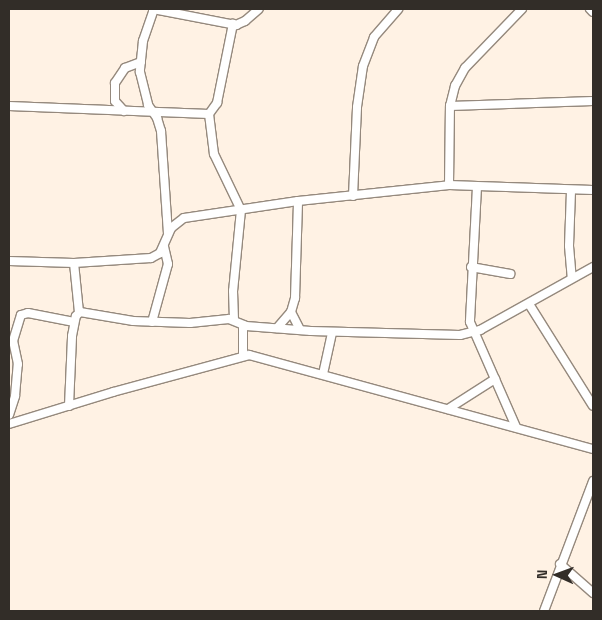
<!DOCTYPE html>
<html>
<head>
<meta charset="utf-8">
<style>
  body { margin:0 }
  #map { position:relative; width:602px; height:620px; overflow:hidden; background:#fff2e4; font-family:"Space Grotesk",sans-serif }
  div>[style] { position:absolute }
  .roads { filter:drop-shadow(1px 0 #95897d) drop-shadow(-1px 0 #95897d) drop-shadow(0 1px #95897d) drop-shadow(0 -1px #95897d) }
  .minor>* { height:8px; margin:-4px; padding:0 4px; transform-origin:4px; border-radius:4px; background:#fff }
  span { translate:-50% -50%; white-space:nowrap; text-align:center; line-height:1.15; -webkit-text-stroke:4.5px #fff2e4; paint-order:stroke }
  .frame { position:absolute; inset:0; border:10px solid #322d28; pointer-events:none }
  .north { position:absolute; left:532px; top:550px; width:50px; height:50px; -webkit-text-stroke:4px #fff2e4; paint-order:stroke; rotate:272deg; font-size:14px; font-weight:700; line-height:20px; text-align:center; color:#322d28 }
  .north::after { content:''; display:block; margin:auto; width:18px; height:22px; background:#322d28; clip-path:polygon(50% 0,100% 100%,50% 72%,0 100%) }
</style>
</head>
<body>
<div id="map">
  <div class="roads">
    <div class="minor">
      <div style="left:153px;top:9px;width:85px;rotate:10.9deg"></div>
      <div style="left:236px;top:25px;width:10px;rotate:-24deg"></div>
      <div style="left:245px;top:21px;width:18px;rotate:-41deg"></div>
      <div style="left:154px;top:9px;width:34px;rotate:109deg"></div>
      <div style="left:143px;top:41px;width:31px;rotate:96deg"></div>
      <div style="left:140px;top:72px;width:34px;rotate:76deg"></div>
      <div style="left:148px;top:105px;width:16px;rotate:55deg"></div>
      <div style="left:157px;top:118px;width:14px;rotate:73deg"></div>
      <div style="left:161px;top:131px;width:102px;rotate:86.1deg"></div>
      <div style="left:590px;top:9px;width:4px;rotate:45deg"></div>
      <div style="left:9px;top:106px;width:200px;rotate:2.3deg"></div>
      <div style="left:209px;top:114px;width:14px;rotate:-54deg"></div>
      <div style="left:217px;top:103px;width:81px;rotate:-78.6deg"></div>
      <div style="left:450px;top:106px;width:143px;rotate:-2deg"></div>
      <div style="left:124px;top:111px;width:13px;rotate:-132deg"></div>
      <div style="left:115px;top:101px;width:18px;rotate:-90deg"></div>
      <div style="left:115px;top:83px;width:18px;rotate:-56deg"></div>
      <div style="left:125px;top:68px;width:17px;rotate:-21deg"></div>
      <div style="left:209px;top:114px;width:40px;rotate:82.9deg"></div>
      <div style="left:214px;top:154px;width:62px;rotate:64.3deg"></div>
      <div style="left:241px;top:210px;width:81px;rotate:95.6deg"></div>
      <div style="left:233px;top:291px;width:29px;rotate:88deg"></div>
      <div style="left:449px;top:185px;width:79px;rotate:-89.3deg"></div>
      <div style="left:450px;top:106px;width:21px;rotate:-76deg"></div>
      <div style="left:455px;top:86px;width:21px;rotate:-61deg"></div>
      <div style="left:465px;top:68px;width:82px;rotate:-46deg"></div>
      <div style="left:477px;top:187px;width:135px;rotate:93deg"></div>
      <div style="left:470px;top:322px;width:115px;rotate:66.3deg"></div>
      <div style="left:571px;top:191px;width:55px;rotate:92.1deg"></div>
      <div style="left:569px;top:246px;width:32px;rotate:85deg"></div>
      <div style="left:353px;top:196px;width:89px;rotate:-87.4deg"></div>
      <div style="left:357px;top:107px;width:41px;rotate:-81.7deg"></div>
      <div style="left:363px;top:66px;width:31px;rotate:-69deg"></div>
      <div style="left:374px;top:37px;width:37px;rotate:-49deg"></div>
      <div style="left:9px;top:261px;width:65px;rotate:1.8deg"></div>
      <div style="left:74px;top:263px;width:77px;rotate:-3.7deg"></div>
      <div style="left:151px;top:258px;width:10px;rotate:-29deg"></div>
      <div style="left:160px;top:253px;width:27px;rotate:-66deg"></div>
      <div style="left:171px;top:228px;width:16px;rotate:-38deg"></div>
      <div style="left:184px;top:218px;width:115px;rotate:-8.5deg"></div>
      <div style="left:298px;top:201px;width:152px;rotate:-6deg"></div>
      <div style="left:449px;top:185px;width:144px;rotate:2deg"></div>
      <div style="left:74px;top:263px;width:49px;rotate:84.2deg"></div>
      <div style="left:471px;top:267px;width:40px;rotate:10deg"></div>
      <div style="left:529px;top:304px;width:120px;rotate:57.9deg"></div>
      <div style="left:291px;top:312px;width:20px;rotate:63deg"></div>
      <div style="left:152px;top:322px;width:60px;rotate:-74.6deg"></div>
      <div style="left:168px;top:264px;width:18px;rotate:-103deg"></div>
      <div style="left:243px;top:325px;width:31px;rotate:90deg"></div>
      <div style="left:277px;top:328px;width:21px;rotate:-49deg"></div>
      <div style="left:291px;top:312px;width:15px;rotate:-74deg"></div>
      <div style="left:295px;top:298px;width:97px;rotate:-88.2deg"></div>
      <div style="left:323px;top:374px;width:42px;rotate:-77.6deg"></div>
      <div style="left:69px;top:406px;width:70px;rotate:-87.5deg"></div>
      <div style="left:72px;top:336px;width:20px;rotate:-79deg"></div>
      <div style="left:76px;top:316px;width:6px;rotate:-45deg"></div>
      <div style="left:80px;top:312px;width:54px;rotate:9.6deg"></div>
      <div style="left:133px;top:321px;width:57px;rotate:2deg"></div>
      <div style="left:190px;top:323px;width:39px;rotate:-6deg"></div>
      <div style="left:229px;top:319px;width:18px;rotate:22deg"></div>
      <div style="left:246px;top:326px;width:65px;rotate:4.4deg"></div>
      <div style="left:311px;top:331px;width:149px;rotate:1.5deg"></div>
      <div style="left:460px;top:335px;width:21px;rotate:-14deg"></div>
      <div style="left:480px;top:330px;width:129px;rotate:-29.1deg"></div>
      <div style="left:448px;top:409px;width:56px;rotate:-32.6deg"></div>
      <div style="left:9px;top:415px;width:20px;rotate:-72deg"></div>
      <div style="left:15px;top:396px;width:32px;rotate:-85deg"></div>
      <div style="left:18px;top:364px;width:24px;rotate:-102deg"></div>
      <div style="left:13px;top:341px;width:27px;rotate:-73deg"></div>
      <div style="left:21px;top:315px;width:7px;rotate:-16deg"></div>
      <div style="left:28px;top:313px;width:47px;rotate:11.1deg"></div>
      <div style="left:9px;top:424px;width:109px;rotate:-17.1deg"></div>
      <div style="left:113px;top:392px;width:141px;rotate:-15.2deg"></div>
      <div style="left:249px;top:355px;width:357px;rotate:15.3deg"></div>
      <div style="left:560px;top:564px;width:44px;rotate:41.3deg"></div>
      <div style="left:544px;top:611px;width:139px;rotate:-69.3deg"></div>
    </div>
  </div>
  <div class="frame"></div>
  <div class="north">N</div>
</div>
</body>
</html>
